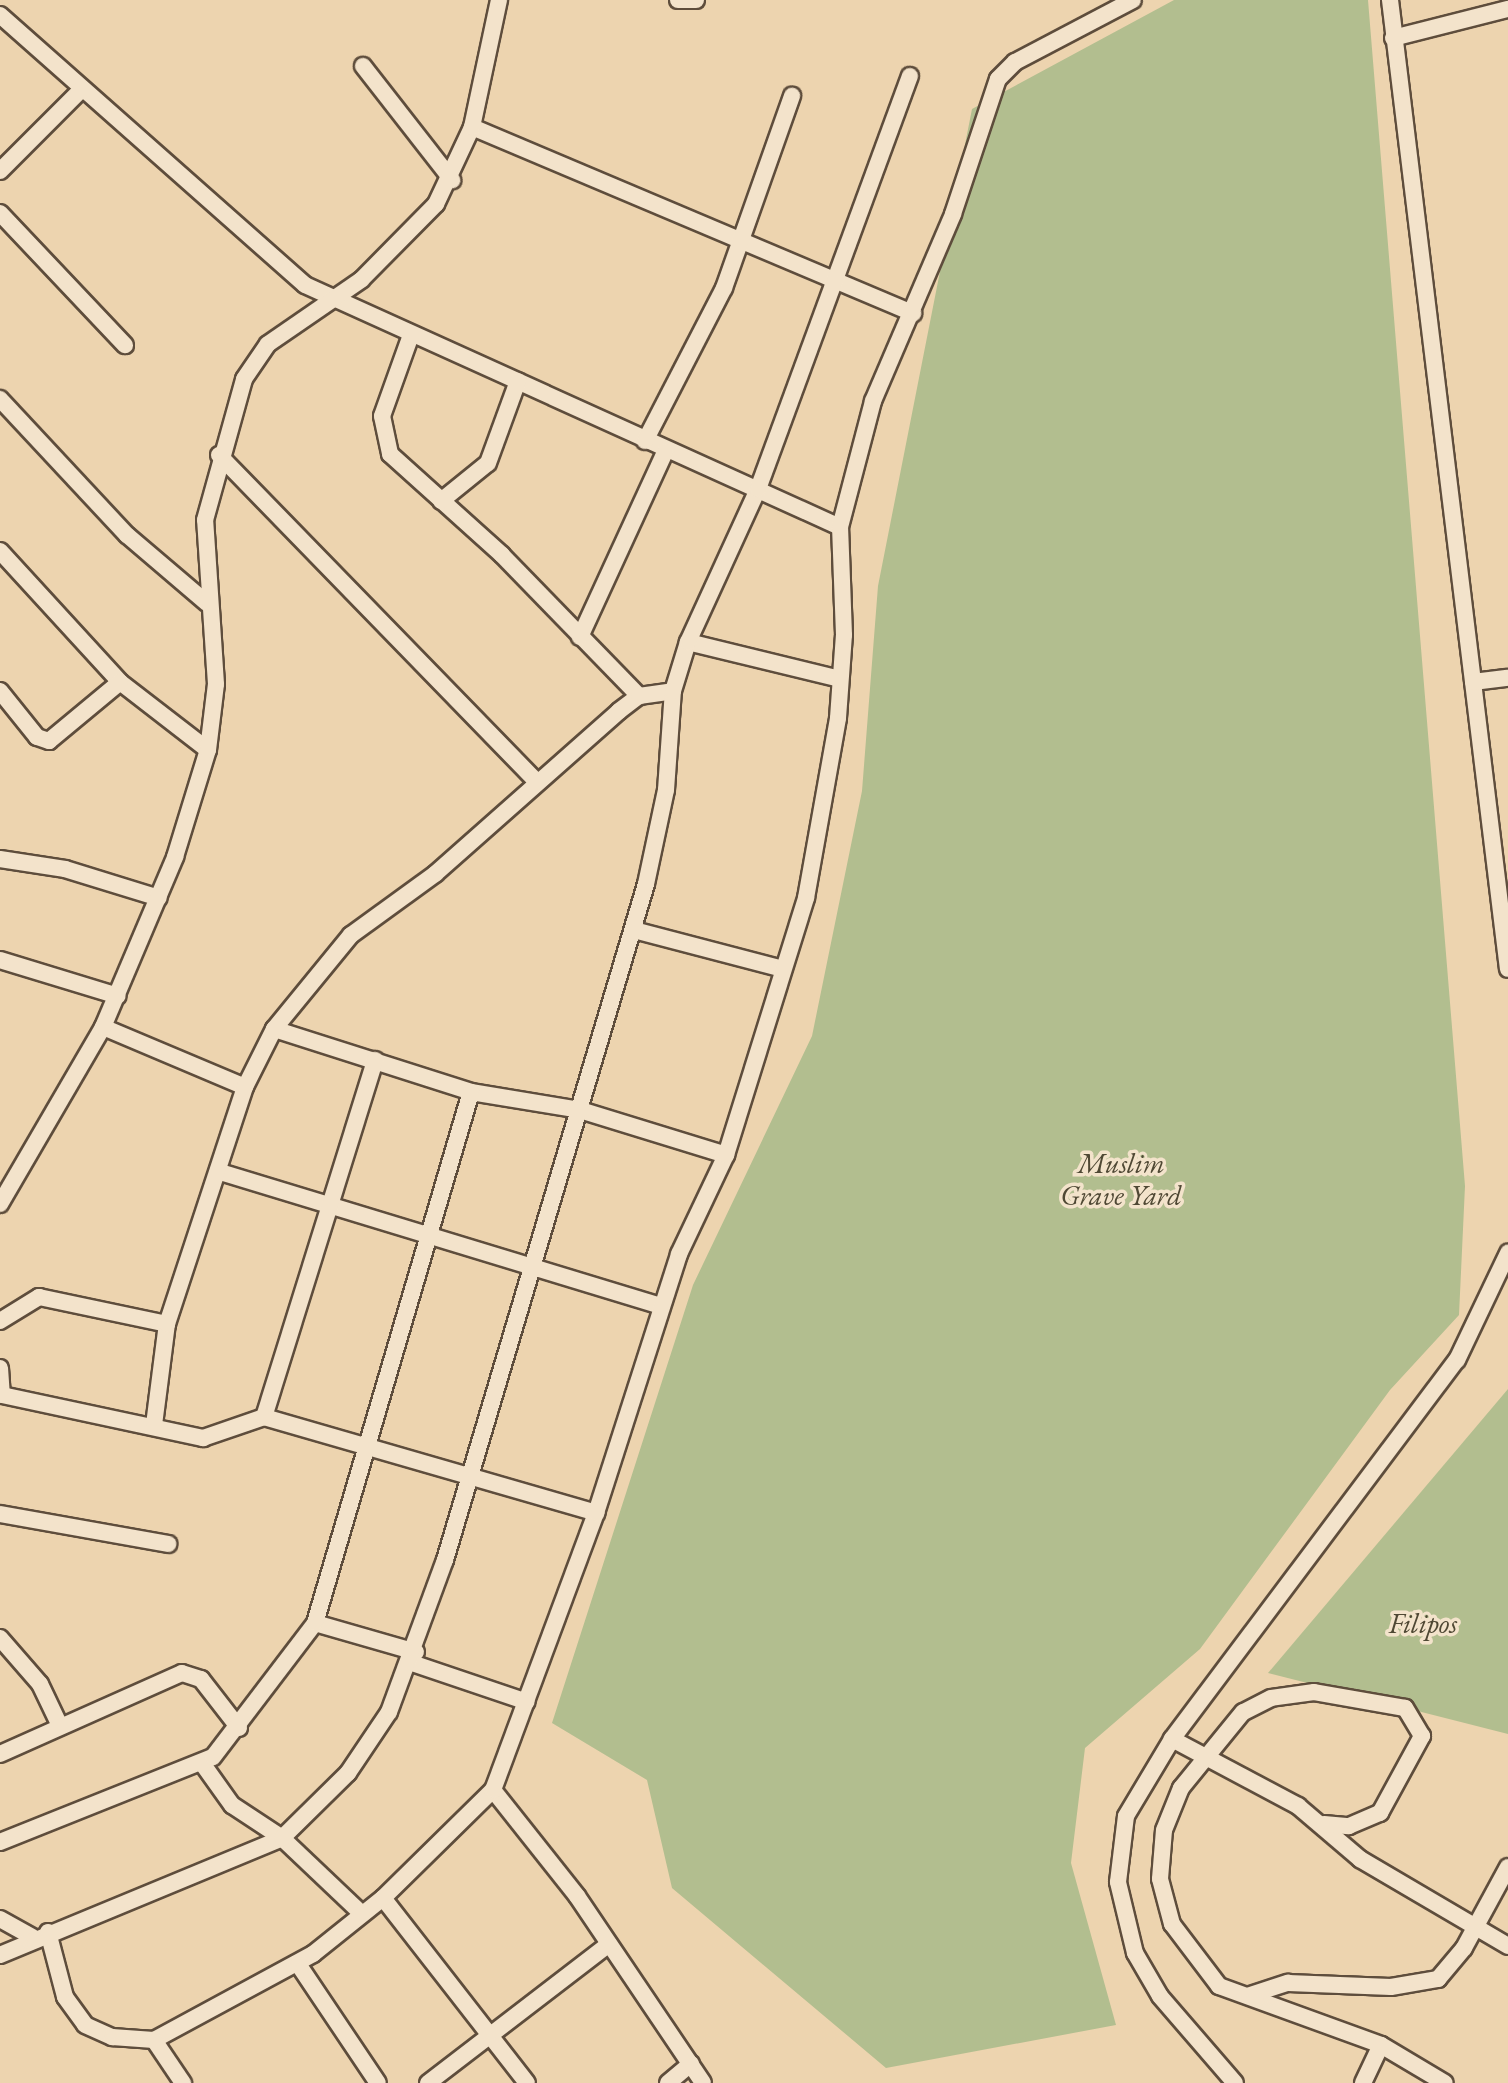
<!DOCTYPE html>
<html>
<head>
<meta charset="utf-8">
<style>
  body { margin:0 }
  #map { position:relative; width:1508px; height:2083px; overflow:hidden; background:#edd4af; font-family:"EB Garamond",serif }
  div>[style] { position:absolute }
  .green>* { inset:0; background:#b2be8f }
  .roads { filter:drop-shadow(2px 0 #5e4d3c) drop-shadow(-2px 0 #5e4d3c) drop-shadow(0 2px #5e4d3c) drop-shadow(0 -2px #5e4d3c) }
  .minor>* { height:16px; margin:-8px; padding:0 8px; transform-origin:8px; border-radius:8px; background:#f3e3cb }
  span { translate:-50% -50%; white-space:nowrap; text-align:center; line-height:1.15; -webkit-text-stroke:7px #f3e3cb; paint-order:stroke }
  .park-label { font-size:28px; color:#4f4834; font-style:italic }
</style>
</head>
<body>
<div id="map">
  <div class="green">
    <div style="clip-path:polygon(1174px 0,1368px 0,1465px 1186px,1459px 1315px,1390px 1390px,1200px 1649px,1085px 1748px,1071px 1863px,1116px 2025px,886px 2068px,672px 1888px,647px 1780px,552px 1723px,693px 1285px,812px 1036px,862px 791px,878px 586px,972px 109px)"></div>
    <div style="clip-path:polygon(1508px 1389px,1508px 1734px,1268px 1673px)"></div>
  </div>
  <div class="roads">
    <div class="minor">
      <div style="left:678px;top:0;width:18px"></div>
      <div style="left:1390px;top:0;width:976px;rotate:83.06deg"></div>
      <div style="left:0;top:15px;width:407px;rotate:41.5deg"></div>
      <div style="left:305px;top:285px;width:587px;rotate:24.34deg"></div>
      <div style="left:1393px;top:38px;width:119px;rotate:-14.2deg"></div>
      <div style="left:363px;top:66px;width:145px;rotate:52deg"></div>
      <div style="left:472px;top:127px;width:479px;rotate:22.9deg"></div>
      <div style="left:0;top:171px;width:115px;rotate:-45deg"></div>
      <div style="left:0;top:213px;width:182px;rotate:46.6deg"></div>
      <div style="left:411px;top:335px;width:86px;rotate:109.7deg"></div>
      <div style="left:382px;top:416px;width:39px;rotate:78deg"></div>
      <div style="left:390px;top:454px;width:151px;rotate:42deg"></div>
      <div style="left:502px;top:555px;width:197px;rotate:45.8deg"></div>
      <div style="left:0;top:399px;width:186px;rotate:47deg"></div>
      <div style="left:127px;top:535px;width:105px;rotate:40.4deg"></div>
      <div style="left:645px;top:441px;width:172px;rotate:-62.7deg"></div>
      <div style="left:724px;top:288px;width:204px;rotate:-70.5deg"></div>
      <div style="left:219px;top:455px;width:456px;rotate:45.8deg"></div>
      <div style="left:441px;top:501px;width:60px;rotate:-39deg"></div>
      <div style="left:488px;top:463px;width:87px;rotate:-69.9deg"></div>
      <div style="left:0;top:551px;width:178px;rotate:47.5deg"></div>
      <div style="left:120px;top:682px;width:111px;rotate:37.7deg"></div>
      <div style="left:580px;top:637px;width:204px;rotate:-65.3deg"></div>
      <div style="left:688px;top:642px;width:156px;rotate:13.7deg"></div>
      <div style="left:1473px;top:682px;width:35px;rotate:-7deg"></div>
      <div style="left:0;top:691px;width:59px;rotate:51.2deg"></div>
      <div style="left:37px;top:737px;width:13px;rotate:18deg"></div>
      <div style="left:49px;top:741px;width:92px;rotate:-39.7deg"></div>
      <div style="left:0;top:859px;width:66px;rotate:8.7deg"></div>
      <div style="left:65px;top:869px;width:98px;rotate:17.1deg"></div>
      <div style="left:634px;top:930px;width:154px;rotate:14.7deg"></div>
      <div style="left:0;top:960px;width:123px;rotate:17deg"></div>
      <div style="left:103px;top:1027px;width:154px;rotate:22.9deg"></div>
      <div style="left:274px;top:1029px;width:207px;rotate:17.7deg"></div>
      <div style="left:471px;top:1092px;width:110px;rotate:9.4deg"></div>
      <div style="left:580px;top:1110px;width:153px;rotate:17.1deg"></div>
      <div style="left:220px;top:1172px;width:461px;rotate:16.9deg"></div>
      <div style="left:0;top:1204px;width:205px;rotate:-59.8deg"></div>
      <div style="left:103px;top:1027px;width:185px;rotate:-67deg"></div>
      <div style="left:175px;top:857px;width:112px;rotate:-72.9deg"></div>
      <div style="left:208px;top:750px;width:66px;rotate:-83.1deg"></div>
      <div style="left:216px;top:684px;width:164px;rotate:-93.8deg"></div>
      <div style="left:205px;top:520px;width:146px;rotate:-74.5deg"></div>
      <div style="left:244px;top:379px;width:42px;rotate:-55.6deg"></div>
      <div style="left:268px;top:344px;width:113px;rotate:-34.5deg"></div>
      <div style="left:361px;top:280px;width:107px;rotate:-45.4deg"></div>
      <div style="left:436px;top:204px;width:85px;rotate:-64.9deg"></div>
      <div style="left:472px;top:127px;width:130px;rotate:-78deg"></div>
      <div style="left:0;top:1321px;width:46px;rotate:-31.6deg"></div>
      <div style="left:39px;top:1297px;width:131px;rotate:11.9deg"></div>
      <div style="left:0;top:1368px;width:27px;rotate:86deg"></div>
      <div style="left:2px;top:1395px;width:206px;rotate:12.1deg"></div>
      <div style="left:203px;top:1438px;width:65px;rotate:-19deg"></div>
      <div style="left:264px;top:1417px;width:346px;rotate:16.1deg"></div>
      <div style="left:264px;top:1417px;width:374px;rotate:-72.7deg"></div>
      <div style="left:154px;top:1425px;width:102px;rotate:-82.7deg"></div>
      <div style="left:167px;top:1324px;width:250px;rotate:-71.8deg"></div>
      <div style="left:245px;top:1087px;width:65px;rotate:-63.4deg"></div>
      <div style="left:274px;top:1029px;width:122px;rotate:-50.7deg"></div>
      <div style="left:351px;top:935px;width:104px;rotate:-36deg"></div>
      <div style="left:435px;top:874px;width:246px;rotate:-41.5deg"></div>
      <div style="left:619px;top:711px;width:25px;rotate:-37deg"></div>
      <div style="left:639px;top:696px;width:34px;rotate:-8deg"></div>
      <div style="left:0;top:1514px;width:171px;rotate:10.1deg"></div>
      <div style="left:315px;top:1623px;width:105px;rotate:16deg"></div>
      <div style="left:0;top:1638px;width:61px;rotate:49deg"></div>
      <div style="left:40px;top:1684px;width:47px;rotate:64.5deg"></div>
      <div style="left:412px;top:1663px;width:121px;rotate:18.7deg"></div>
      <div style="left:1172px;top:1739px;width:143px;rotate:28deg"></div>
      <div style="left:1298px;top:1806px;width:82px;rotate:40.5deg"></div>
      <div style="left:1360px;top:1859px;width:172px;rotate:30.4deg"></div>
      <div style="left:0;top:1754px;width:199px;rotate:-24deg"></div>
      <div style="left:182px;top:1673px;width:20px;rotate:18deg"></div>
      <div style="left:201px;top:1679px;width:62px;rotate:52.2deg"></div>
      <div style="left:202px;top:1763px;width:52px;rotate:54.5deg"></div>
      <div style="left:232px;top:1805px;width:60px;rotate:33.4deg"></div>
      <div style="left:282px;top:1838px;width:110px;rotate:43.5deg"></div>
      <div style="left:493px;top:1790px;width:135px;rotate:51.6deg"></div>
      <div style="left:577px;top:1896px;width:225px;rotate:56deg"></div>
      <div style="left:1324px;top:1824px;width:25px;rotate:5deg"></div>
      <div style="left:1349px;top:1826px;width:34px;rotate:-23deg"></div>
      <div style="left:1380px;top:1813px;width:88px;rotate:-61.4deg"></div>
      <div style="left:1422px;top:1736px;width:33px;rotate:-121deg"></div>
      <div style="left:1405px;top:1708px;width:92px;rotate:-170deg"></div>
      <div style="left:1314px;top:1692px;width:43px;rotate:172.1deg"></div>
      <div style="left:1271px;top:1698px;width:31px;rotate:153deg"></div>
      <div style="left:1243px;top:1712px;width:98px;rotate:129.2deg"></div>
      <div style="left:1181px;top:1788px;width:45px;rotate:112deg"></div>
      <div style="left:1164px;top:1830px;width:49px;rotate:94.7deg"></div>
      <div style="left:1160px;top:1879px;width:47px;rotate:75.1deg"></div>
      <div style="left:1172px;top:1924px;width:78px;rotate:52.8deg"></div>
      <div style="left:1219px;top:1986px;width:172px;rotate:20deg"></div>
      <div style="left:1381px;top:2045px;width:74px;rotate:30.7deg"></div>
      <div style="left:0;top:1842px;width:229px;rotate:-21.8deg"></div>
      <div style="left:213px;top:1757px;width:168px;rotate:-52.7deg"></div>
      <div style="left:315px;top:1623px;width:553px;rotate:-73.63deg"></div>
      <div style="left:383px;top:1898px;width:234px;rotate:52.1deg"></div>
      <div style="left:0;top:1919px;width:37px;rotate:29deg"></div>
      <div style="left:48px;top:1932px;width:67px;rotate:75.3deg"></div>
      <div style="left:65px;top:1997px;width:34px;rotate:54deg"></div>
      <div style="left:85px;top:2025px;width:30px;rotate:24deg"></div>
      <div style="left:112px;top:2037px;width:42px;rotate:4.1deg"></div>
      <div style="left:154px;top:2040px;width:181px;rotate:-28.4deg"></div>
      <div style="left:313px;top:1954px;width:90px;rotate:-38.7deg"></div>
      <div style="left:383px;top:1898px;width:154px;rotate:-44.5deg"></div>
      <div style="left:493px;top:1790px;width:296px;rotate:-69.6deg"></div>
      <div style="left:596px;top:1513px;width:272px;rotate:-72.2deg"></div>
      <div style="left:679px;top:1254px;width:110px;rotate:-64.6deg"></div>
      <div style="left:726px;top:1155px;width:269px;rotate:-72.7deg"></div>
      <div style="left:806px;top:898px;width:183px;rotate:-79.9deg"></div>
      <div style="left:838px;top:718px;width:83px;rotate:-85.9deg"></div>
      <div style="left:844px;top:635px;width:108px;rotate:-92.1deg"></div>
      <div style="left:840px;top:527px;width:130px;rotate:-75.3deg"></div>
      <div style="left:873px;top:401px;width:203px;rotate:-66.8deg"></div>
      <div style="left:953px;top:214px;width:142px;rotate:-71.6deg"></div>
      <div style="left:998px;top:79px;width:24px;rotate:-45deg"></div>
      <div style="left:1015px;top:62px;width:133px;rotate:-27.7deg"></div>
      <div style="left:0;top:1955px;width:305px;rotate:-22.5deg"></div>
      <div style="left:282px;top:1838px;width:93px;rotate:-44.6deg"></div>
      <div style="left:348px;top:1773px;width:73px;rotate:-56.1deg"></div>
      <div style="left:389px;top:1712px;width:162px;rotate:-69.8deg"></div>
      <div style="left:445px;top:1560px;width:705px;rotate:-73.44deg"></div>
      <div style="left:646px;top:884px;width:96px;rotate:-78deg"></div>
      <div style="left:666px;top:790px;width:99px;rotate:-86deg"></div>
      <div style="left:673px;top:691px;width:51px;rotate:-73deg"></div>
      <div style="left:688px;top:642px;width:168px;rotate:-65.4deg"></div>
      <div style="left:758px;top:489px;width:440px;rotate:-69.8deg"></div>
      <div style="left:298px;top:1964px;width:143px;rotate:56.1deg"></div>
      <div style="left:1250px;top:1995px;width:40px;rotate:-18deg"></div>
      <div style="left:1288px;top:1983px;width:103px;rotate:2.2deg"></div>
      <div style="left:1391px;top:1987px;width:48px;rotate:-9.7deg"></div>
      <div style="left:1438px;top:1979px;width:40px;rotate:-50deg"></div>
      <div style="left:1464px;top:1948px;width:92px;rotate:-61.5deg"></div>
      <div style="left:154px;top:2040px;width:52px;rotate:56deg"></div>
      <div style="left:428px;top:2083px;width:228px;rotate:-37.5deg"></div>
      <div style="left:668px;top:2083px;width:30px;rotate:-40deg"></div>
      <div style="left:1235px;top:2083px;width:115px;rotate:-130.8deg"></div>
      <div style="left:1160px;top:1996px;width:50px;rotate:-120.2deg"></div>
      <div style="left:1135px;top:1953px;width:73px;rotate:-103.5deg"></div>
      <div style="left:1118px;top:1882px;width:66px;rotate:-83.1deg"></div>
      <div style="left:1126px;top:1816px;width:90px;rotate:-59.1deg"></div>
      <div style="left:1172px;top:1739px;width:474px;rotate:-53.1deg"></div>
      <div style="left:1457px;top:1360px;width:119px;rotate:-64.5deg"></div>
      <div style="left:1363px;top:2083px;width:42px;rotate:-64.7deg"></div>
    </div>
  </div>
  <div class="park-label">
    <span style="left:1121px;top:1179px">Muslim<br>Grave Yard</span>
    <span style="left:1423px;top:1623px">Filipos</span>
  </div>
</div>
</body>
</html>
